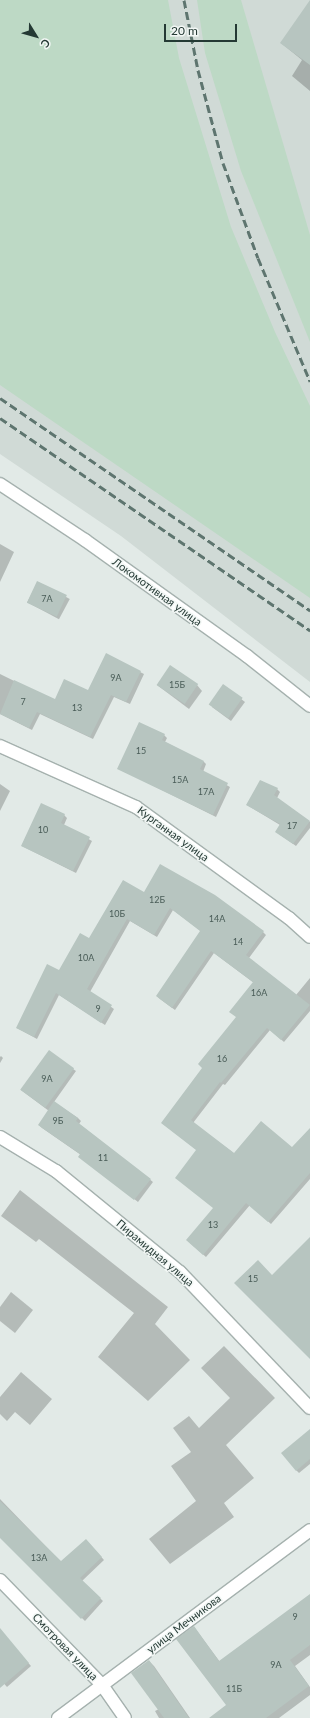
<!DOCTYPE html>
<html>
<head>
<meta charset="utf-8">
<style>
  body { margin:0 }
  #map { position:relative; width:310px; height:1718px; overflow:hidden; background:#e2eae7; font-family:Lato,sans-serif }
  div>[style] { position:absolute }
  .built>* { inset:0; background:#d0dad6 }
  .green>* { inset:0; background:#bdd9c5 }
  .shadow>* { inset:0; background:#0003; transform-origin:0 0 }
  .building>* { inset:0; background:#b7c5c0; transform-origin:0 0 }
  .roads { filter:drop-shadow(1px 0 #a5b1ae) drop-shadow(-1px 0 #a5b1ae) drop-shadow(0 1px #a5b1ae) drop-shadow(0 -1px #a5b1ae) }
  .street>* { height:12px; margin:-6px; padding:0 6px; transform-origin:6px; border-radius:6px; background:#fff }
  .secondary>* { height:12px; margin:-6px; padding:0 6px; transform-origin:6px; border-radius:6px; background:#fff }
  .rail>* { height:3px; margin-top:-1.5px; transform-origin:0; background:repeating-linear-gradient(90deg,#5e756f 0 8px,transparent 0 12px) }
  span { translate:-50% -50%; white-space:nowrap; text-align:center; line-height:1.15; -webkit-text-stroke:3px #f2f7f5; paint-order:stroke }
  .number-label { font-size:9px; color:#495c57 }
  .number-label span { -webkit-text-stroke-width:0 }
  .street-label { font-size:11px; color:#243934 }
  .north { position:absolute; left:16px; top:16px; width:40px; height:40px; -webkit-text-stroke:3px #f2f7f5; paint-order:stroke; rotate:127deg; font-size:11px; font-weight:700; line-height:16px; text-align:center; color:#243934 }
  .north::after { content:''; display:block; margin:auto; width:14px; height:18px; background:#243934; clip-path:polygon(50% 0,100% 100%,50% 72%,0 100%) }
  .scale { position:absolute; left:164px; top:24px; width:73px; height:18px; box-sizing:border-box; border:2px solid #243934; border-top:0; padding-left:5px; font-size:12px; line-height:14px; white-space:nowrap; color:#243934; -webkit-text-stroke:3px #f2f7f5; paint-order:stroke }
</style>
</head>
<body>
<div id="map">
  <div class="built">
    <div style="clip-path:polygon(103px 0,310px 0,310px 459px)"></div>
    <div style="clip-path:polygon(0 299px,310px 473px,310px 682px,121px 536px,0 454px)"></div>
  </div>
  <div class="green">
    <div style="clip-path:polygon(0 0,168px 0,179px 58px,231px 227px,275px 332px,310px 406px,310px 598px,0 385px)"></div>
    <div style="clip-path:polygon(197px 0,241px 0,310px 235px,310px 342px,241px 171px,205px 53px)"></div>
  </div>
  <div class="shadow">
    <div style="clip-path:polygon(310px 2px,310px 91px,292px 76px,302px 60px,281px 43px)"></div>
    <div style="clip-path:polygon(0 544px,14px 552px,0 582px)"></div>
    <div style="left:38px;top:582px;width:36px;height:23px;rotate:28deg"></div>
    <div style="clip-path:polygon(106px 655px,144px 674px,130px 704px,114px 697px,93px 739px,40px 714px,32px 730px,0 714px,0 674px,55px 701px,88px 692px)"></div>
    <div style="clip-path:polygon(157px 685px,197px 685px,202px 691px,189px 709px)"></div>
    <div style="clip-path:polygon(223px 685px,245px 702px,231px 721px,212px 707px)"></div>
    <div style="clip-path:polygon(164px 735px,167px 738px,165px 742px,204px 762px,206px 764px,203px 772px,230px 787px,216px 817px,118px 768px)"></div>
    <div style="clip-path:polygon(261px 781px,277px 789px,280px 792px,277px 798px,310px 822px,310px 828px,296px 846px,279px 834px,280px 825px,247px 805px)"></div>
    <div style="clip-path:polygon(0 784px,10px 791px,0 811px)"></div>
    <div style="clip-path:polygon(64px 815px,67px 818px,64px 825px,92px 841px,76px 873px,22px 846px)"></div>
    <div style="clip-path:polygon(144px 893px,263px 932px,266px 935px,249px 958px,296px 995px,310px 978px,310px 1011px,284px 1042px,270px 1030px,225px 1085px,223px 1084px,193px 1123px,235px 1154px,292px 1149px,310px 1129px,310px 1179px,271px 1224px,250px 1205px,206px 1257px,190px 1243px,214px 1208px,197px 1150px,162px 1123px,204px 1068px,237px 1017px,254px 983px,214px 953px,175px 1010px,160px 999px,157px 996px,201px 931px,173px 910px,157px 937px,130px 921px,90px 992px,114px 1009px,105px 1025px,59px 995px,37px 1039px,17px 1028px,60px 971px,90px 939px)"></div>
    <div style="clip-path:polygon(1px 1056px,3px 1058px,0 1063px,0 1057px)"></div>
    <div style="clip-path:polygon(73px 1069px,76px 1071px,54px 1102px,78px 1118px,81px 1121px,79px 1124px,153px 1182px,138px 1202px,83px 1159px,81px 1155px,42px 1128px,39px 1125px,49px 1111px,21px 1090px)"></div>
    <div style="clip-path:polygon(20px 1190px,168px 1307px,155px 1324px,190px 1360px,148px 1401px,98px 1357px,134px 1313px,39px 1239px,36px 1242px,1px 1216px)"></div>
    <div style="clip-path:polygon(11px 1292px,33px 1310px,15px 1333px,0 1321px,0 1307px)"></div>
    <div style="clip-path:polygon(224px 1346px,275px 1398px,226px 1445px,254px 1478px,224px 1503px,234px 1517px,170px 1564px,149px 1539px,196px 1501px,171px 1466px,191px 1452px,173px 1428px,189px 1416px,199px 1428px,230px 1398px,201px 1368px)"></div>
    <div style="clip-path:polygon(21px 1372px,52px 1399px,30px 1425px,15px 1412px,7px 1421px,0 1414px,0 1397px)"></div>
    <div style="clip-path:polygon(310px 1433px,310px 1464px,299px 1473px,296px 1470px)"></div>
    <div style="clip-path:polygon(0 1499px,61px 1562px,86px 1540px,104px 1560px,82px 1581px,103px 1601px,85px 1621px,0 1537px)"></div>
    <div style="clip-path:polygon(310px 1607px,310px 1655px,295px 1666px,310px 1687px,310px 1695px,279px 1718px,210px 1718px,228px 1705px,194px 1627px,220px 1662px)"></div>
    <div style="clip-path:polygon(0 1631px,31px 1666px,7px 1687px,0 1679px)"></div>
    <div style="clip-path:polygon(149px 1661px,154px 1666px,190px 1718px,159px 1718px,155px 1711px,159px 1709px)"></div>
  </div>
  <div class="building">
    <div style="clip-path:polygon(310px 0,310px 65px,280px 43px)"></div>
    <div style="left:37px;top:581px;width:33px;height:24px;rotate:25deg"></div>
    <div style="clip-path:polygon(106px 653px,141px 671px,126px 702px,111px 695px,90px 737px,37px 712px,29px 728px,0 714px,14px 680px,55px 699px,64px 679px,88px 690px)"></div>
    <div style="left:170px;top:665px;width:34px;height:24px;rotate:34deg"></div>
    <div style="left:223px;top:684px;width:24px;height:25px;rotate:35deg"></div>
    <div style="clip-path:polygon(139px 722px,165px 734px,162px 740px,204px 761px,200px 769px,228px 783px,213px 815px,117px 769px)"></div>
    <div style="clip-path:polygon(260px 780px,278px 788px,274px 795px,310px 821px,293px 844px,275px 832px,280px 824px,246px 805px)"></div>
    <div style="clip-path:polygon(41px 803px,65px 814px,61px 823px,90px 837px,73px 871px,21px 846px)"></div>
    <div style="clip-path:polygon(160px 864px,215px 895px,264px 931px,246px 955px,310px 1005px,281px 1040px,267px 1028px,221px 1083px,220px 1082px,191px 1120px,234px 1153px,261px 1121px,292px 1147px,310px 1128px,310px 1173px,268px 1222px,246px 1203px,203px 1255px,186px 1240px,213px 1208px,175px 1178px,196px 1150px,161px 1123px,202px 1068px,198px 1064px,236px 1017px,229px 1012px,253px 982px,211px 951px,172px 1008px,156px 996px,200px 931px,170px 908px,154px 935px,127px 919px,87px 989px,112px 1005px,101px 1023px,56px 993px,34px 1037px,16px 1028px,47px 964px,59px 970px,80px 933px,89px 938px,123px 880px,144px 892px)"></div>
    <div style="left:49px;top:1050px;width:31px;height:49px;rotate:36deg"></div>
    <div style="clip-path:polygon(54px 1101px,78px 1118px,76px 1121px,151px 1179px,134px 1200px,78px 1157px,80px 1154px,38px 1125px)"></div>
    <div style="clip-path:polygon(310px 1237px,310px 1359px,234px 1283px,258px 1260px,272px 1275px)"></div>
    <div style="clip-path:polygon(310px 1429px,310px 1459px,296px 1471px,281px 1453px)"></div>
    <div style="clip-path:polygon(0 1501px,61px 1561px,86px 1539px,102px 1557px,80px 1578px,101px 1598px,81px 1619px,0 1538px)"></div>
    <div style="clip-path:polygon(310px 1594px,310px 1645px,290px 1660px,309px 1686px,266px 1718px,209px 1718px,226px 1705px,176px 1639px,194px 1626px,219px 1661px)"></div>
    <div style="clip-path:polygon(0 1628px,29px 1663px,0 1688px)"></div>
    <div style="clip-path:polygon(149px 1660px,189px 1718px,164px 1718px,131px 1673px)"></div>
  </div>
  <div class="roads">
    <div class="street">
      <div style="left:0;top:746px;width:149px;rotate:24.2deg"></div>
      <div style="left:136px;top:807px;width:189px;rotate:36deg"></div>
      <div style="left:289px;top:918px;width:28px;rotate:42deg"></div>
      <div style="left:0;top:1137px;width:66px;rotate:31.3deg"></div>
      <div style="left:56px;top:1171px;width:160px;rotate:39.2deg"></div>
      <div style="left:180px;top:1272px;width:188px;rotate:46.3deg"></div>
      <div style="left:102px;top:1685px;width:40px;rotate:55.1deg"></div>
    </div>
    <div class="secondary">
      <div style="left:0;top:484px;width:102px;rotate:33.4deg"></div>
      <div style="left:85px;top:540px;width:199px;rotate:35.6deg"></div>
      <div style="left:247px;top:656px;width:80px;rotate:38.4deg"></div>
      <div style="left:0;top:1580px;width:146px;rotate:45.8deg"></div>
      <div style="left:58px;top:1718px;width:314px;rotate:-36.7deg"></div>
    </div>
  </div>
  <div class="rail">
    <div style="left:184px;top:0;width:71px;rotate:78.7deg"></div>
    <div style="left:198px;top:70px;width:96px;rotate:75deg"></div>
    <div style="left:223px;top:163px;width:101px;rotate:69.8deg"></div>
    <div style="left:258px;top:258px;width:134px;rotate:67.1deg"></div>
    <div style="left:0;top:398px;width:376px;rotate:34.4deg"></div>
    <div style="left:0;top:418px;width:376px;rotate:34.4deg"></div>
  </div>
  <div class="number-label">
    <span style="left:47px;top:599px">7А</span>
    <span style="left:116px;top:678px">9А</span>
    <span style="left:177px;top:685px">15Б</span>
    <span style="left:23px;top:702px">7</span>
    <span style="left:77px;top:708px">13</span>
    <span style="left:141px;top:751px">15</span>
    <span style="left:180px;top:780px">15А</span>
    <span style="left:206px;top:792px">17А</span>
    <span style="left:292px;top:826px">17</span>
    <span style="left:43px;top:830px">10</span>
    <span style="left:157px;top:900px">12Б</span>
    <span style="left:117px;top:914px">10Б</span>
    <span style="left:217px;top:919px">14А</span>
    <span style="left:238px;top:942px">14</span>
    <span style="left:86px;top:958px">10А</span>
    <span style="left:259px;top:993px">16А</span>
    <span style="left:98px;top:1009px">9</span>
    <span style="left:222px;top:1059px">16</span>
    <span style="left:47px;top:1079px">9А</span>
    <span style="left:58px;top:1121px">9Б</span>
    <span style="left:103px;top:1158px">11</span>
    <span style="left:213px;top:1225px">13</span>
    <span style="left:253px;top:1279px">15</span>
    <span style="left:39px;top:1558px">13А</span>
    <span style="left:295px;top:1617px">9</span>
    <span style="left:276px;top:1665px">9А</span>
    <span style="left:234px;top:1689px">11Б</span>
  </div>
  <div class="street-label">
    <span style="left:157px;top:592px;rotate:36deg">Локомотивная улица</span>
    <span style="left:173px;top:834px;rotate:36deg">Курганная улица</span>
    <span style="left:155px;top:1253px;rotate:40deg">Пирамидная улица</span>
    <span style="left:184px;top:1624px;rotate:-37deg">улица Мечникова</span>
    <span style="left:65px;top:1647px;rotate:46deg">Смотровая улица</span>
  </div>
  <div class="north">С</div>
  <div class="scale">20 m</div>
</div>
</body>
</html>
